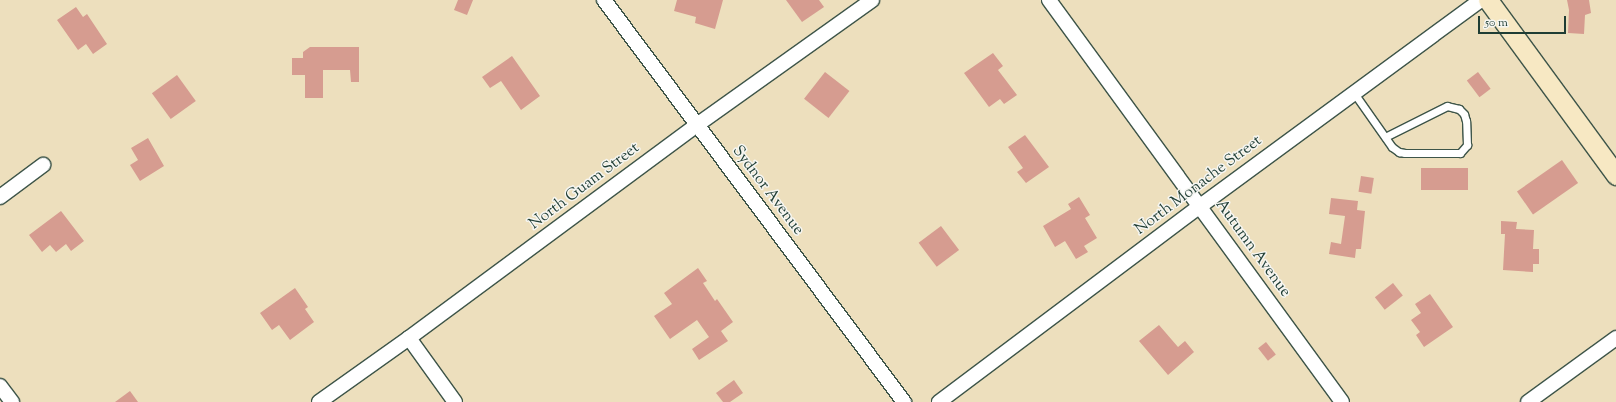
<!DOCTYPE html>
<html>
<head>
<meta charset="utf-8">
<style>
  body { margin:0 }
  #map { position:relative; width:1616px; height:402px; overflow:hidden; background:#eddfbd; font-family:"Sorts Mill Goudy",serif }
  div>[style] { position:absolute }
  .building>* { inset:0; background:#d69c90; transform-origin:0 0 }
  .roads { filter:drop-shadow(1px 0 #3e5549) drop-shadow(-1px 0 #3e5549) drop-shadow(0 1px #3e5549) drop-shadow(0 -1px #3e5549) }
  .lane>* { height:7px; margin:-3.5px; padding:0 3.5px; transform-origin:3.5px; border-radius:3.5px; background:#fff }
  .street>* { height:14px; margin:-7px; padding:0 7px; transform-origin:7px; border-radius:7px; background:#fff }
  .secondary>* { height:19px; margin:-9.5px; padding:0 9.5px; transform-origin:9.5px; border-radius:9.5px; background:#f7e8c3 }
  span { translate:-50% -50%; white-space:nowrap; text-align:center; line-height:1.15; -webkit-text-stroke:3px #f6f6f2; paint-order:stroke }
  .street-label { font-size:16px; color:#1f3d34 }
  .scale { position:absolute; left:1478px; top:16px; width:88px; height:18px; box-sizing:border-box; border:2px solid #1f3d34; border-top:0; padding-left:5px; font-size:12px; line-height:14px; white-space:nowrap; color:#1f3d34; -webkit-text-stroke:3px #f6f6f2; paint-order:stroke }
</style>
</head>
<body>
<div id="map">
  <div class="building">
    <div style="clip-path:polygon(458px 0,473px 0,467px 15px,454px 10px)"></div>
    <div style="clip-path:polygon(677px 0,723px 0,715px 29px,695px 23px,696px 17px,674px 11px)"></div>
    <div style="clip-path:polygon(786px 0,819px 0,824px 7px,802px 22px)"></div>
    <div style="clip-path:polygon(1567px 0,1589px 0,1591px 13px,1585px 15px,1584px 34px,1568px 33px,1569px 10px)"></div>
    <div style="clip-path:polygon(76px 7px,83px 17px,87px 14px,107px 44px,93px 54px,86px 44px,78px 50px,57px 20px)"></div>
    <div style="clip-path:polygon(310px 47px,359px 47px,359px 82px,351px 82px,350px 70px,323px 70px,323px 98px,305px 98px,305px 75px,292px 75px,292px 58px,303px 58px,303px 52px)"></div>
    <div style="clip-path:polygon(993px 53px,1003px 66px,998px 70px,1017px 95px,1004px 104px,1000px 99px,989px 107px,964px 73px)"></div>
    <div style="clip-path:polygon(512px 56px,540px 96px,521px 110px,501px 81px,490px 88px,482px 77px)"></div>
    <div style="left:825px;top:72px;width:31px;height:34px;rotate:38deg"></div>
    <div style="left:1478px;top:72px;width:21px;height:14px;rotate:53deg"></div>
    <div style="left:177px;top:75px;width:32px;height:31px;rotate:54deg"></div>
    <div style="clip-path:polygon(1025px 135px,1049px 167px,1026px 183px,1017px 172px,1023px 168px,1008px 147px)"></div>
    <div style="clip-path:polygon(148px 138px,164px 166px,140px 181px,130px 165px,138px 160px,131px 148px)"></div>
    <div style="left:1562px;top:160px;width:28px;height:55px;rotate:55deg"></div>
    <div style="left:1421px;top:168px;width:47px;height:22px"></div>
    <div style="left:1361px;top:176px;width:13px;height:16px;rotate:9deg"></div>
    <div style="clip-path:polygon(1079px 197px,1090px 215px,1085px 218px,1097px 238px,1084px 246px,1088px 252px,1076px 259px,1065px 241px,1055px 247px,1043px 226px,1071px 209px,1068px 204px)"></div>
    <div style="clip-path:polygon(1331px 198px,1358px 201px,1357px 210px,1365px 211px,1361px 249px,1356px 249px,1355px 258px,1329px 254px,1331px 242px,1341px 244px,1345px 216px,1329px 214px)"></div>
    <div style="clip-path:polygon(61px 211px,84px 241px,71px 251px,66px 244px,56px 252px,50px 245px,42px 252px,29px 235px)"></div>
    <div style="clip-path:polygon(1501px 221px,1517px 222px,1516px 229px,1534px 230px,1533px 249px,1539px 249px,1539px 264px,1533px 264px,1533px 272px,1503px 270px,1505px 234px,1501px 234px)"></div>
    <div style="left:941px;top:226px;width:30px;height:28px;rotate:53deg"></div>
    <div style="clip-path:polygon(698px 268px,707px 281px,703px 283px,715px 301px,717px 299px,733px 322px,721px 331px,728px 341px,699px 360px,692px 349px,709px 337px,697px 320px,670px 339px,654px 316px,672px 304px,664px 293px)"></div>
    <div style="left:1393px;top:283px;width:16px;height:23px;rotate:52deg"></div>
    <div style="clip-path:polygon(295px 288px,308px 307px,305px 309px,314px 322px,290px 340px,279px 325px,272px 330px,260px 313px)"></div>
    <div style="clip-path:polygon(1430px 294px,1453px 327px,1424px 347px,1416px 335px,1420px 332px,1411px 320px,1421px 313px,1415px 304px)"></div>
    <div style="clip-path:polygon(1159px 325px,1178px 347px,1185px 341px,1194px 352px,1168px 375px,1139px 341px)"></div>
    <div style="left:1266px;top:342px;width:16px;height:10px;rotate:52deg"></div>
    <div style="clip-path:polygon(734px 380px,743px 393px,730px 402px,723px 402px,716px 393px)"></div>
    <div style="clip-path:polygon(130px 391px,138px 402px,115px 402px)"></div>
  </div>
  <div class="roads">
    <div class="lane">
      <div style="left:1354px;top:93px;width:66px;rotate:54.9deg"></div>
      <div style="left:1392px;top:147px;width:9px;rotate:36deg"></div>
      <div style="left:1399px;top:152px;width:6px;rotate:9deg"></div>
      <div style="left:1405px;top:153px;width:55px"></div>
      <div style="left:1460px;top:153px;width:11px;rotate:-49deg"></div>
      <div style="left:1467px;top:145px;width:24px;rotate:-92deg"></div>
      <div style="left:1466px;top:121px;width:7px;rotate:-106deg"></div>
      <div style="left:1464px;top:114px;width:7px;rotate:-135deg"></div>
      <div style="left:1459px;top:109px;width:12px;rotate:-166deg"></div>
      <div style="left:1447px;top:106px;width:69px;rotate:153.4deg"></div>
    </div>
    <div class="street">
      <div style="left:604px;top:0;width:502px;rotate:53.27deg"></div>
      <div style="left:1049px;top:0;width:497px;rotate:53.9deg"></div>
      <div style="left:0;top:197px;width:54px;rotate:-36.7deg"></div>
      <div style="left:409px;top:338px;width:79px;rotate:54.3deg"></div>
      <div style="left:0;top:386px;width:20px;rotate:53deg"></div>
      <div style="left:319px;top:402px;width:110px;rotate:-35.4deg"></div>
      <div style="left:409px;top:338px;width:358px;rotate:-36.5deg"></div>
      <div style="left:697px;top:125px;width:215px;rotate:-35.5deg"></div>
      <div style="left:939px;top:402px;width:325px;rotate:-36.9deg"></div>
      <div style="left:1199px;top:207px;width:350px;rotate:-36.3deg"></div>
      <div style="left:1528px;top:402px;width:109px;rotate:-36deg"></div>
    </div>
    <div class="secondary">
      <div style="left:1488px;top:0;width:217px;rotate:53.8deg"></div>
    </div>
  </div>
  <div class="street-label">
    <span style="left:1199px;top:186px;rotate:-37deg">North Monache Street</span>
    <span style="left:585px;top:187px;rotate:-37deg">North Guam Street</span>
    <span style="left:767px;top:191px;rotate:53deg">Sydnor Avenue</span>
    <span style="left:1252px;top:249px;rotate:54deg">Autumn Avenue</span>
  </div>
  <div class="scale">50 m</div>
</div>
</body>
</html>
